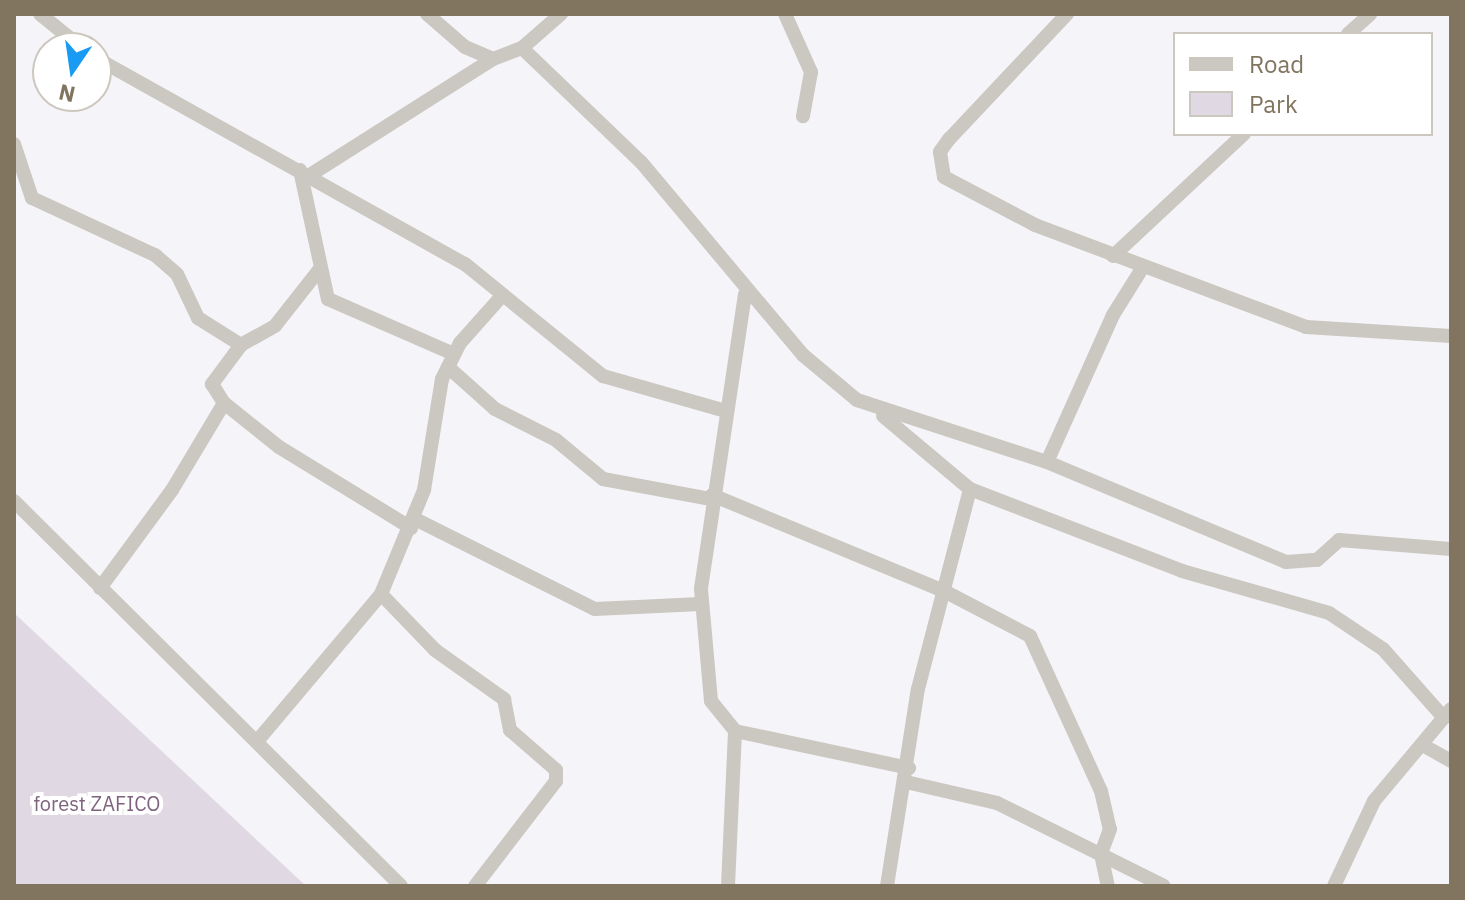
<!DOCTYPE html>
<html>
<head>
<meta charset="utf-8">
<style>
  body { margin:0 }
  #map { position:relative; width:1465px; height:900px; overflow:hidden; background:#f5f4f8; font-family:"IBM Plex Sans",sans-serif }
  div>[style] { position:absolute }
  .green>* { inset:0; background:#e0d8e2 }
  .minor>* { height:14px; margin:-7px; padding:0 7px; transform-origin:7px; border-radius:7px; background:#cbc8c2 }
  span { translate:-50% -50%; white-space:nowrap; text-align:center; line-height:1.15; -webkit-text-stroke:8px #fff; paint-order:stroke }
  .park-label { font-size:20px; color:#7e637f }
  .frame { position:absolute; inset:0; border:16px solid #827560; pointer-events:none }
  .legend { position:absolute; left:1173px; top:32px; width:260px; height:104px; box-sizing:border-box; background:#fff; border:2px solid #cdc8bf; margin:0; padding:10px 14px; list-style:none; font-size:24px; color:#827560 }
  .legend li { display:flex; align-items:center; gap:16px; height:40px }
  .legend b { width:40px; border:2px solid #cdc8bf }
  .north { position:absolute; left:32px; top:32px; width:80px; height:80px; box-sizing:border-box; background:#fff; border:2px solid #cdc8bf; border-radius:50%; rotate:193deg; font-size:22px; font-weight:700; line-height:32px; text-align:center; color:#827560 }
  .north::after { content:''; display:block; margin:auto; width:28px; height:36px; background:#199bf3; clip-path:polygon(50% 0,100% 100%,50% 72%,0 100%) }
</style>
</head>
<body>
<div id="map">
  <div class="green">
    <div style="clip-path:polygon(14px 613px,306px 886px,14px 886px)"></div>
  </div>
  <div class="minor">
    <div style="left:40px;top:14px;width:54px;rotate:39deg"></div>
    <div style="left:427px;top:14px;width:50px;rotate:41deg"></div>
    <div style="left:465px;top:47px;width:30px;rotate:23deg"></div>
    <div style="left:493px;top:59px;width:31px;rotate:-21deg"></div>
    <div style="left:522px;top:48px;width:52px;rotate:-41.1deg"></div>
    <div style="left:785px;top:14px;width:64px;rotate:65.9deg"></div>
    <div style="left:811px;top:72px;width:45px;rotate:100.3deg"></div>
    <div style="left:1067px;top:14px;width:172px;rotate:133.3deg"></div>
    <div style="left:949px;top:139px;width:16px;rotate:125deg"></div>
    <div style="left:940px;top:152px;width:25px;rotate:81deg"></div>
    <div style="left:944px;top:177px;width:103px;rotate:27.8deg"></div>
    <div style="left:1035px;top:225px;width:290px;rotate:20.6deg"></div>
    <div style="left:1306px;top:327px;width:145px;rotate:3.6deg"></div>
    <div style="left:1348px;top:34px;width:30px;rotate:-42deg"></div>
    <div style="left:522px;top:48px;width:165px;rotate:43.8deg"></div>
    <div style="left:641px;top:162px;width:252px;rotate:50deg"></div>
    <div style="left:803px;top:355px;width:70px;rotate:39.8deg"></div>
    <div style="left:857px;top:400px;width:200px;rotate:18.1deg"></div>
    <div style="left:1047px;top:462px;width:259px;rotate:22.7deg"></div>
    <div style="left:1286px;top:562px;width:31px;rotate:-4deg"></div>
    <div style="left:1317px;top:560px;width:30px;rotate:-42deg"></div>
    <div style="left:1339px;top:540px;width:112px;rotate:4.6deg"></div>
    <div style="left:96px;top:58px;width:423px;rotate:29.2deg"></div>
    <div style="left:465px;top:264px;width:178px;rotate:39.1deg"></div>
    <div style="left:603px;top:376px;width:124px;rotate:15.9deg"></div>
    <div style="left:14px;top:144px;width:57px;rotate:71.6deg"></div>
    <div style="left:32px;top:198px;width:136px;rotate:24.9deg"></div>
    <div style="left:155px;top:255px;width:29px;rotate:41deg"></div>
    <div style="left:177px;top:274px;width:49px;rotate:64.5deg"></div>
    <div style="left:198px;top:318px;width:51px;rotate:32.1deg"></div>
    <div style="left:300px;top:170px;width:132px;rotate:77.8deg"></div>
    <div style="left:328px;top:299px;width:137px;rotate:23.6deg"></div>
    <div style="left:310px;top:175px;width:217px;rotate:-32.4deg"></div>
    <div style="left:1113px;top:256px;width:179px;rotate:-43deg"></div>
    <div style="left:319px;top:270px;width:71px;rotate:128.2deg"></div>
    <div style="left:275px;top:326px;width:39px;rotate:151deg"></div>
    <div style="left:241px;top:345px;width:49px;rotate:126.6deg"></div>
    <div style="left:212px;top:384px;width:22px;rotate:58deg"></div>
    <div style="left:224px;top:403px;width:70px;rotate:38.7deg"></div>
    <div style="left:279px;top:447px;width:155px;rotate:31.5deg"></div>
    <div style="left:745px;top:294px;width:298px;rotate:98.5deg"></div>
    <div style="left:701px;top:589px;width:112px;rotate:84.9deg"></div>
    <div style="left:711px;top:701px;width:38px;rotate:51deg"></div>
    <div style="left:735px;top:731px;width:178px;rotate:12deg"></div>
    <div style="left:448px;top:367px;width:63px;rotate:41.8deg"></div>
    <div style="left:495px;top:409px;width:68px;rotate:26.9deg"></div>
    <div style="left:556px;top:440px;width:61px;rotate:39.7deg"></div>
    <div style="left:603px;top:479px;width:110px;rotate:10.5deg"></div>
    <div style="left:883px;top:416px;width:114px;rotate:40deg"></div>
    <div style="left:970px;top:489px;width:227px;rotate:21.1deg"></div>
    <div style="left:1182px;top:571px;width:153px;rotate:15.9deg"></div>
    <div style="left:1329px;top:613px;width:65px;rotate:33.7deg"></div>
    <div style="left:1383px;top:649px;width:92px;rotate:48.5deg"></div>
    <div style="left:1047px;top:462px;width:161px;rotate:-65.8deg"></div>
    <div style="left:1113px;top:315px;width:57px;rotate:-58deg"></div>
    <div style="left:712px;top:495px;width:251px;rotate:22.5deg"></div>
    <div style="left:944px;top:591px;width:97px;rotate:27.6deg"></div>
    <div style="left:1030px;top:636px;width:170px;rotate:65.4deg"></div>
    <div style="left:1101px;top:791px;width:39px;rotate:77deg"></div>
    <div style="left:1110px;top:829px;width:27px;rotate:110deg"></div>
    <div style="left:1101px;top:854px;width:33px;rotate:78deg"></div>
    <div style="left:14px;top:501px;width:546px;rotate:44.85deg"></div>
    <div style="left:415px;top:519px;width:201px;rotate:26.6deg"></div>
    <div style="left:595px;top:609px;width:105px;rotate:-2.7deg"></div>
    <div style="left:100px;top:588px;width:122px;rotate:-53.7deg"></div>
    <div style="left:172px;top:490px;width:101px;rotate:-59.1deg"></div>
    <div style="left:381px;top:594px;width:78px;rotate:46deg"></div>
    <div style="left:435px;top:650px;width:85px;rotate:35.4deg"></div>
    <div style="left:504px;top:699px;width:32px;rotate:79deg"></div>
    <div style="left:510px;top:730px;width:61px;rotate:41deg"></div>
    <div style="left:556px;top:770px;width:11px;rotate:90deg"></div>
    <div style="left:556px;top:781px;width:133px;rotate:127.6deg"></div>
    <div style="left:259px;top:739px;width:189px;rotate:-49.9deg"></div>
    <div style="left:381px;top:594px;width:113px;rotate:-67.5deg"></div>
    <div style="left:424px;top:490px;width:112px;rotate:-80.8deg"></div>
    <div style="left:442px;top:379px;width:40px;rotate:-63.4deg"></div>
    <div style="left:460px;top:343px;width:62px;rotate:-48.3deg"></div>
    <div style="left:1426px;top:747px;width:29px;rotate:29deg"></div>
    <div style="left:906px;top:782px;width:93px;rotate:13deg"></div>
    <div style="left:997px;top:803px;width:186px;rotate:26.4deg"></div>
    <div style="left:728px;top:886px;width:155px;rotate:-87.4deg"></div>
    <div style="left:887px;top:886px;width:199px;rotate:-81.1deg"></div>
    <div style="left:918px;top:689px;width:207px;rotate:-75.4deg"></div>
    <div style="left:1334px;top:886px;width:94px;rotate:-64.8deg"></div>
    <div style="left:1374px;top:801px;width:120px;rotate:-50.1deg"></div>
  </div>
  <div class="park-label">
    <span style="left:97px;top:803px">forest ZAFICO</span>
  </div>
  <div class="frame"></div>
  <ul class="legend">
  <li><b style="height:10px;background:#cbc8c2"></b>Road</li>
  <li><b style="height:22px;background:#e0d8e2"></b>Park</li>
  </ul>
  <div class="north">N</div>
</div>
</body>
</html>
